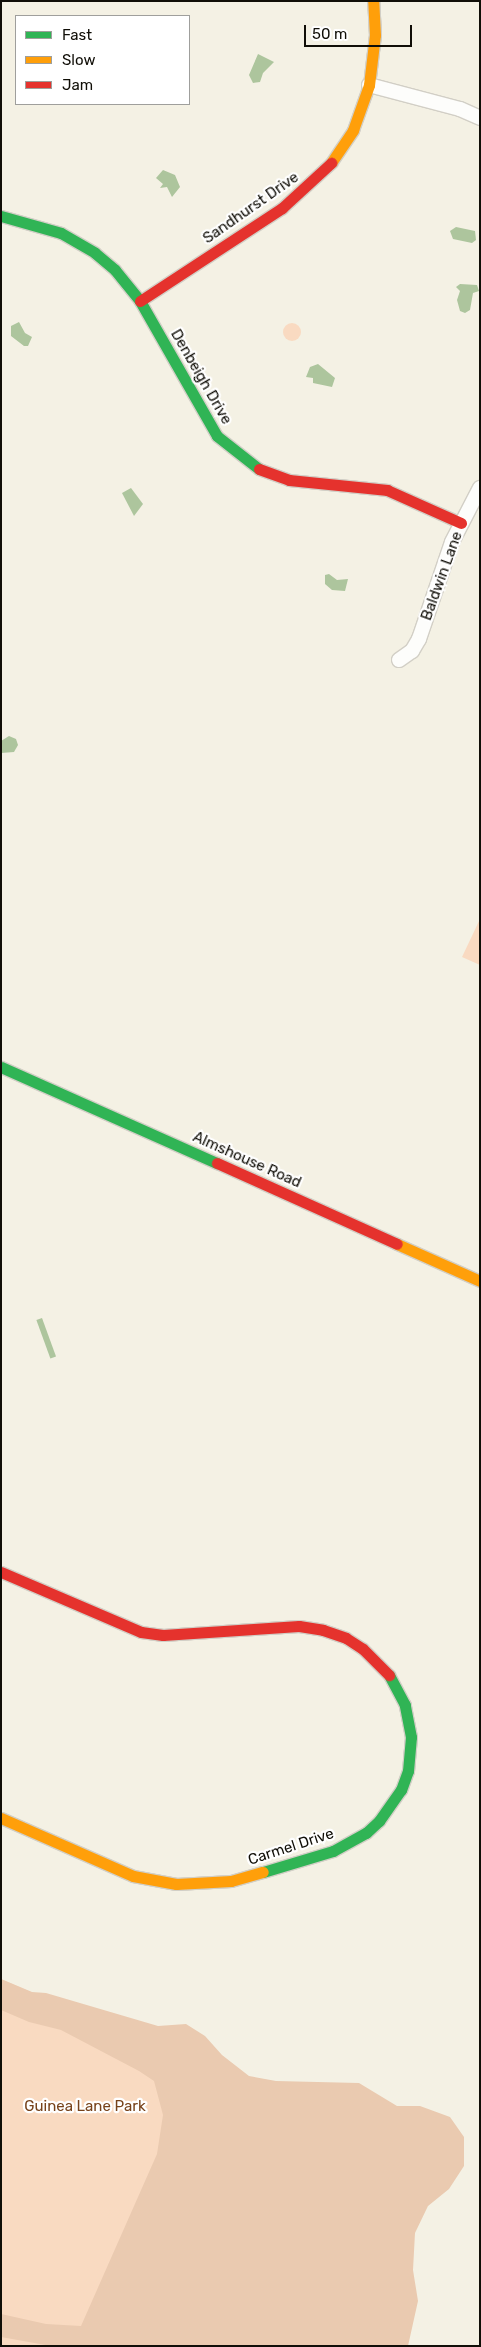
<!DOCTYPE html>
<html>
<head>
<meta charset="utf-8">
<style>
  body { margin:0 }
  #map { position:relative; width:481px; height:2347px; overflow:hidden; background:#f4f1e4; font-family:Rubik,sans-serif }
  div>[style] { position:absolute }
  .green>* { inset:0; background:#f9dac1 }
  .round { border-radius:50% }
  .forest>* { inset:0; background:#eacab0 }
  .water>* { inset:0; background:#adc59d; transform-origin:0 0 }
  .roads { filter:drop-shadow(1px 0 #d2cfc6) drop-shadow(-1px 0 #d2cfc6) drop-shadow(0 1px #d2cfc6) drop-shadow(0 -1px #d2cfc6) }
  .street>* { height:14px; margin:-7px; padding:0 7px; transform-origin:7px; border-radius:7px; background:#fdfdfb }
  .fast>* { height:11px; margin:-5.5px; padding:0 5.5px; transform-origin:5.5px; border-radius:5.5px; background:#30b455 }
  .slow>* { height:11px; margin:-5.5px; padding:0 5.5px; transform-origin:5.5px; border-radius:5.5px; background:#ff9f0a }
  .jam>* { height:11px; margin:-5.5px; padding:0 5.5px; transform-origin:5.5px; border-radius:5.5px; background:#e5322d }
  span { translate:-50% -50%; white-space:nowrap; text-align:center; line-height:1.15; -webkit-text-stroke:4.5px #fff; paint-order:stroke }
  .street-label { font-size:15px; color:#100e07 }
  .park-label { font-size:15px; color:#77421a }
  .frame { position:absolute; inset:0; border:2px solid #100e07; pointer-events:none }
  .legend { position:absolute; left:15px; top:15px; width:175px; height:90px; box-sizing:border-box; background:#fff; border:1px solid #9f9f9c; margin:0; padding:6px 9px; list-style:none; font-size:15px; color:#100e07 }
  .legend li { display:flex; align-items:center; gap:10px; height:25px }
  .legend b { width:25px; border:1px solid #9f9f9c }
  .scale { position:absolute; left:304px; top:25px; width:108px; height:22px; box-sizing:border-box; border:2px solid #100e07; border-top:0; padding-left:6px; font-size:15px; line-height:18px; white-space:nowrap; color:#100e07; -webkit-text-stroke:4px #fff; paint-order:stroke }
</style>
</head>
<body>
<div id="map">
  <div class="green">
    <div class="round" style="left:283px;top:323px;width:18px;height:18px"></div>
    <div style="clip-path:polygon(480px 919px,480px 965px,462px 957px)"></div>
    <div style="clip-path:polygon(1px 1979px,196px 2064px,78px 2346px,1px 2346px)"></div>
  </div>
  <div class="forest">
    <div style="clip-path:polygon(1px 1979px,32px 1992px,46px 1993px,158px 2026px,186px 2024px,205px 2036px,222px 2055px,249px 2076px,276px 2081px,359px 2083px,397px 2106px,420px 2106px,450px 2117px,464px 2137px,464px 2166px,449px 2189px,428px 2206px,415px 2233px,413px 2270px,418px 2301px,408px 2346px,51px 2346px,1px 2337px,1px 2314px,46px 2324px,81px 2326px,157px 2154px,163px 2115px,154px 2081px,139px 2071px,61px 2030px,29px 2022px,1px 2010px)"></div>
  </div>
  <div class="water">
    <div style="clip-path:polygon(258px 54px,274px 62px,263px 73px,260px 82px,253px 83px,249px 75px)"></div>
    <div style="clip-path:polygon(163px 170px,175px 175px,180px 187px,172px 197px,167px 187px,160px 188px,163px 184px,156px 178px)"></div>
    <div style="clip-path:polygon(456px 227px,475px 231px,476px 240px,472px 243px,453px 239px,450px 231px)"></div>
    <div style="clip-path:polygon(460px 284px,477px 285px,479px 291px,473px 293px,470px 310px,465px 313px,460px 311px,457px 300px,460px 291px,456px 287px)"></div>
    <div style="clip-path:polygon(19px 322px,25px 333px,32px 337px,28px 346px,24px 346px,11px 336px,11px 326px)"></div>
    <div style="clip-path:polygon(318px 364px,335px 378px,332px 387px,313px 383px,313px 378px,306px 377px,310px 367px)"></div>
    <div style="clip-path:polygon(131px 488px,143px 504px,134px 516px,122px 493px)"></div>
    <div style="clip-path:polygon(329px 574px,337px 580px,348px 579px,345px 591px,332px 590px,325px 584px,325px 575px)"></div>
    <div style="clip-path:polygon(9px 736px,16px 739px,18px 745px,14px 752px,1px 753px,1px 741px)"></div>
    <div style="left:42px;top:1318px;width:41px;height:6px;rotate:70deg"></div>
  </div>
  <div class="roads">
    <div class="street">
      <div style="left:369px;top:85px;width:94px;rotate:14.8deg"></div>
      <div style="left:460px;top:109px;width:22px;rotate:24deg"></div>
      <div style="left:399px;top:660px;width:16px;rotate:-35deg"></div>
      <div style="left:412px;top:651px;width:14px;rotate:-60deg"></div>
      <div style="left:419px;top:639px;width:102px;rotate:-71.2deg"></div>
      <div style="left:452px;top:542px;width:61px;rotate:-62.6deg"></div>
    </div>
    <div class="fast">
      <div style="left:1px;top:216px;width:62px;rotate:15.8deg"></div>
      <div style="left:61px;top:233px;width:39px;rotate:30deg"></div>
      <div style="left:95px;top:253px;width:26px;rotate:40deg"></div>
      <div style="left:115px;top:270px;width:40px;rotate:51deg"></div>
      <div style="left:140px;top:301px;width:155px;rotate:60.3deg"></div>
      <div style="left:217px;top:436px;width:53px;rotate:38.2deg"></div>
      <div style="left:1px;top:1067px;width:236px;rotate:24deg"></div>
      <div style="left:263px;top:1872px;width:73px;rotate:-16.7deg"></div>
      <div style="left:333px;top:1851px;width:38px;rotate:-29deg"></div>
      <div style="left:366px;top:1833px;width:18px;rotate:-43deg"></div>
      <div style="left:379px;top:1821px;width:38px;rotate:-55deg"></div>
      <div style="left:401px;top:1790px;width:20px;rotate:-70deg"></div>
      <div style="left:408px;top:1771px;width:34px;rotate:-85deg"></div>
      <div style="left:411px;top:1737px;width:33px;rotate:-101deg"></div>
      <div style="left:405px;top:1705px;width:34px;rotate:-118deg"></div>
    </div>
    <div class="slow">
      <div style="left:331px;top:163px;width:40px;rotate:-56deg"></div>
      <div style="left:353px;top:130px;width:48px;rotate:-70.4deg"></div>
      <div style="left:369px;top:85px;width:50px;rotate:-83.2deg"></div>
      <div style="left:375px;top:35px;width:34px;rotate:-93deg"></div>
      <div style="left:397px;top:1244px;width:91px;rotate:24deg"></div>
      <div style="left:1px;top:1818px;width:144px;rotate:23.7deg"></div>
      <div style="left:133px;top:1876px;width:44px;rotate:10.5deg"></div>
      <div style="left:176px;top:1884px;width:55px;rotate:-3.1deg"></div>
      <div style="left:231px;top:1881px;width:33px;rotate:-16deg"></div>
    </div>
    <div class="jam">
      <div style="left:140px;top:301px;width:170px;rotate:-33.2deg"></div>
      <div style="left:282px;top:208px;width:67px;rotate:-42.6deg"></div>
      <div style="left:259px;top:469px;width:32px;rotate:20deg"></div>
      <div style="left:289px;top:480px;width:99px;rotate:5.8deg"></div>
      <div style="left:387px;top:490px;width:81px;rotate:24deg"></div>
      <div style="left:217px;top:1163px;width:197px;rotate:24.2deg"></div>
      <div style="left:1px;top:1572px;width:152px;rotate:23.2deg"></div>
      <div style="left:141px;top:1632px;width:22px;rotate:8deg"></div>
      <div style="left:163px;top:1635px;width:136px;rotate:-3.8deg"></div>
      <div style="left:299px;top:1626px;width:24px;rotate:9deg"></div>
      <div style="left:323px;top:1630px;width:24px;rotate:19deg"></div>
      <div style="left:346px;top:1638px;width:20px;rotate:33deg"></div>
      <div style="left:363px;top:1649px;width:37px;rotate:45deg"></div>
    </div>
  </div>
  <div class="street-label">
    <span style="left:251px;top:208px;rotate:-35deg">Sandhurst Drive</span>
    <span style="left:201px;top:377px;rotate:60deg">Denbeigh Drive</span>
    <span style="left:442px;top:576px;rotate:-70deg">Baldwin Lane</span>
    <span style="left:247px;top:1160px;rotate:24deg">Almshouse Road</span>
    <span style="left:291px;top:1847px;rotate:-18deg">Carmel Drive</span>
  </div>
  <div class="park-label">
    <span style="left:85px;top:2107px">Guinea Lane Park</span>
  </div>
  <div class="frame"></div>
  <ul class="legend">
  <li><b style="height:6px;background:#30b455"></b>Fast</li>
  <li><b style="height:6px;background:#ff9f0a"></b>Slow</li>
  <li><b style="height:6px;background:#e5322d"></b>Jam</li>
  </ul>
  <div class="scale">50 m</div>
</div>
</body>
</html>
